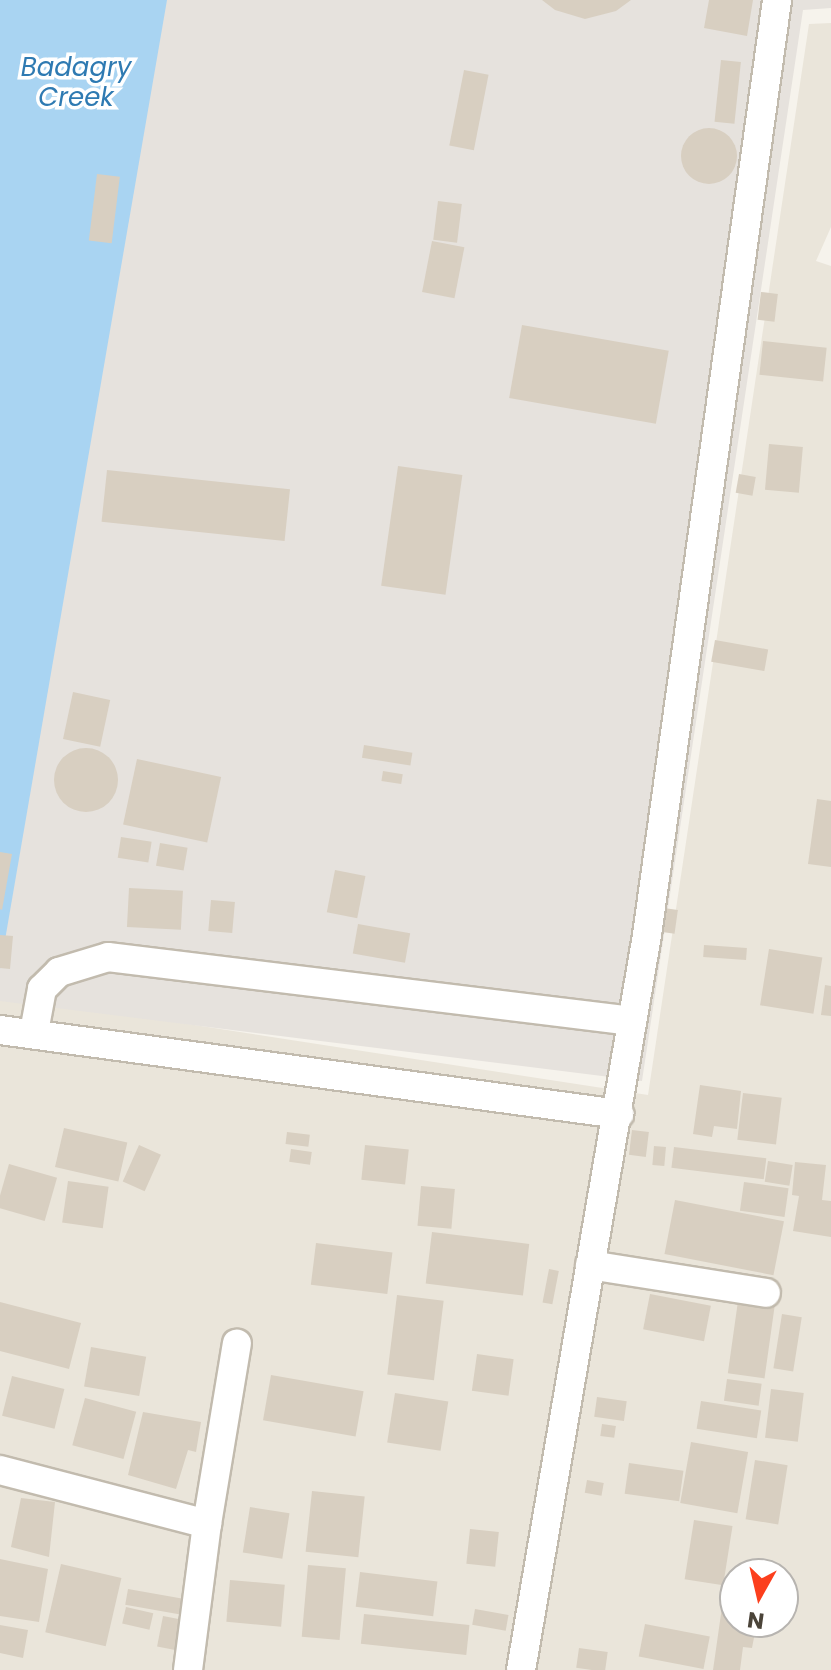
<!DOCTYPE html>
<html>
<head>
<meta charset="utf-8">
<style>
  body { margin:0 }
  #map { position:relative; width:831px; height:1670px; overflow:hidden; background:#f6f3ec; font-family:Poppins,sans-serif }
  div>[style] { position:absolute }
  .residential>* { inset:0; background:#eae5da }
  .industrial>* { inset:0; background:#e6e2dd }
  .water>* { inset:0; background:#a9d4f2 }
  .building>* { inset:0; background:#d8cfc1; transform-origin:0 0 }
  .round { border-radius:50% }
  .roads { filter:drop-shadow(2px 0 #c2bbae) drop-shadow(-2px 0 #c2bbae) drop-shadow(0 2px #c2bbae) drop-shadow(0 -2px #c2bbae) }
  .minor>* { height:28px; margin:-14px; padding:0 14px; transform-origin:14px; border-radius:14px; background:#fff }
  span { translate:-50% -50%; white-space:nowrap; text-align:center; line-height:1.15; -webkit-text-stroke:7px #fff; paint-order:stroke }
  .water-label { font-size:26px; color:#2e7ab2; font-style:italic }
  .north { position:absolute; left:719px; top:1558px; width:80px; height:80px; box-sizing:border-box; background:#fff; border:2px solid #b7b4b0; border-radius:50%; rotate:188deg; font-size:22px; font-weight:700; line-height:32px; text-align:center; color:#4b4439 }
  .north::after { content:''; display:block; margin:auto; width:28px; height:36px; background:#fc3f1d; clip-path:polygon(50% 0,100% 100%,50% 72%,0 100%) }
</style>
</head>
<body>
<div id="map">
  <div class="residential">
    <div style="clip-path:polygon(evenodd,831px 23px,831px 227px,816px 261px,831px 266px,831px 1670px,0 1670px,0 995px,648px 1095px,809px 24px,831px 23px,735px 1574px,783px 1574px,783px 1622px,735px 1622px,735px 1574px)"></div>
  </div>
  <div class="industrial">
    <div style="clip-path:polygon(160px 0,831px 0,831px 8px,803px 10px,642px 1081px,0 1001px,0 893px)"></div>
  </div>
  <div class="water">
    <div style="clip-path:polygon(0 0,167px 0,0 969px)"></div>
  </div>
  <div class="building">
    <div style="clip-path:polygon(542px 0,631px 0,616px 11px,585px 19px,555px 10px)"></div>
    <div style="clip-path:polygon(709px 0,753px 0,747px 36px,704px 28px)"></div>
    <div style="left:721px;top:60px;width:20px;height:62px;rotate:6deg"></div>
    <div style="left:464px;top:70px;width:25px;height:77px;rotate:11deg"></div>
    <div class="round" style="left:681px;top:128px;width:56px;height:56px"></div>
    <div style="left:97px;top:174px;width:23px;height:67px;rotate:7deg"></div>
    <div style="left:438px;top:201px;width:24px;height:39px;rotate:7deg"></div>
    <div style="left:432px;top:241px;width:33px;height:52px;rotate:11deg"></div>
    <div style="left:761px;top:292px;width:17px;height:28px;rotate:7deg"></div>
    <div style="left:522px;top:325px;width:149px;height:74px;rotate:10deg"></div>
    <div style="left:763px;top:341px;width:64px;height:34px;rotate:6deg"></div>
    <div style="left:769px;top:444px;width:34px;height:46px;rotate:5deg"></div>
    <div style="left:398px;top:466px;width:65px;height:121px;rotate:8deg"></div>
    <div style="left:107px;top:470px;width:184px;height:52px;rotate:6deg"></div>
    <div style="left:739px;top:474px;width:17px;height:19px;rotate:10deg"></div>
    <div style="left:715px;top:640px;width:54px;height:22px;rotate:10deg"></div>
    <div style="left:73px;top:692px;width:38px;height:48px;rotate:12deg"></div>
    <div style="left:364px;top:745px;width:49px;height:13px;rotate:9deg"></div>
    <div class="round" style="left:54px;top:748px;width:64px;height:64px"></div>
    <div style="left:137px;top:759px;width:86px;height:67px;rotate:12deg"></div>
    <div style="left:383px;top:771px;width:20px;height:10px;rotate:9deg"></div>
    <div style="clip-path:polygon(817px 799px,831px 801px,831px 867px,808px 864px)"></div>
    <div style="left:121px;top:837px;width:31px;height:21px;rotate:9deg"></div>
    <div style="left:160px;top:843px;width:28px;height:23px;rotate:10deg"></div>
    <div style="clip-path:polygon(0 852px,12px 854px,2px 910px,0 909px)"></div>
    <div style="left:335px;top:870px;width:31px;height:43px;rotate:11deg"></div>
    <div style="left:129px;top:888px;width:54px;height:39px;rotate:3deg"></div>
    <div style="left:211px;top:900px;width:24px;height:31px;rotate:5deg"></div>
    <div style="left:664px;top:908px;width:14px;height:24px;rotate:8deg"></div>
    <div style="left:358px;top:924px;width:53px;height:30px;rotate:10deg"></div>
    <div style="clip-path:polygon(0 935px,13px 936px,10px 969px,0 968px)"></div>
    <div style="left:704px;top:945px;width:43px;height:12px;rotate:4deg"></div>
    <div style="left:769px;top:949px;width:54px;height:57px;rotate:9deg"></div>
    <div style="clip-path:polygon(825px 985px,831px 986px,831px 1016px,821px 1015px)"></div>
    <div style="clip-path:polygon(700px 1085px,741px 1091px,737px 1129px,714px 1126px,712px 1137px,693px 1134px)"></div>
    <div style="left:743px;top:1093px;width:39px;height:47px;rotate:7deg"></div>
    <div style="left:64px;top:1128px;width:65px;height:40px;rotate:13deg"></div>
    <div style="left:632px;top:1130px;width:17px;height:25px;rotate:7deg"></div>
    <div style="left:287px;top:1132px;width:23px;height:12px;rotate:7deg"></div>
    <div style="left:139px;top:1145px;width:24px;height:40px;rotate:24deg"></div>
    <div style="left:365px;top:1145px;width:44px;height:35px;rotate:6deg"></div>
    <div style="left:654px;top:1146px;width:12px;height:19px;rotate:5deg"></div>
    <div style="left:674px;top:1147px;width:93px;height:21px;rotate:7deg"></div>
    <div style="left:291px;top:1149px;width:21px;height:13px;rotate:8deg"></div>
    <div style="left:768px;top:1161px;width:25px;height:21px;rotate:9deg"></div>
    <div style="clip-path:polygon(795px 1162px,826px 1165px,822px 1200px,831px 1201px,831px 1237px,793px 1231px,799px 1196px,792px 1195px)"></div>
    <div style="left:9px;top:1164px;width:50px;height:45px;rotate:16deg"></div>
    <div style="left:68px;top:1181px;width:41px;height:42px;rotate:8deg"></div>
    <div style="left:744px;top:1182px;width:45px;height:29px;rotate:8deg"></div>
    <div style="left:421px;top:1186px;width:34px;height:40px;rotate:5deg"></div>
    <div style="left:675px;top:1200px;width:111px;height:55px;rotate:11deg"></div>
    <div style="left:432px;top:1232px;width:98px;height:52px;rotate:7deg"></div>
    <div style="left:316px;top:1243px;width:77px;height:42px;rotate:7deg"></div>
    <div style="left:549px;top:1269px;width:10px;height:34px;rotate:11deg"></div>
    <div style="left:650px;top:1294px;width:62px;height:36px;rotate:11deg"></div>
    <div style="left:397px;top:1295px;width:47px;height:80px;rotate:7deg"></div>
    <div style="left:738px;top:1301px;width:37px;height:73px;rotate:8deg"></div>
    <div style="clip-path:polygon(0 1302px,81px 1323px,69px 1369px,0 1351px)"></div>
    <div style="left:782px;top:1314px;width:20px;height:55px;rotate:9deg"></div>
    <div style="left:91px;top:1347px;width:56px;height:40px;rotate:10deg"></div>
    <div style="left:477px;top:1354px;width:37px;height:37px;rotate:8deg"></div>
    <div style="left:271px;top:1375px;width:94px;height:46px;rotate:10deg"></div>
    <div style="left:12px;top:1376px;width:54px;height:41px;rotate:14deg"></div>
    <div style="left:727px;top:1379px;width:35px;height:22px;rotate:8deg"></div>
    <div style="left:771px;top:1389px;width:33px;height:49px;rotate:7deg"></div>
    <div style="left:395px;top:1393px;width:54px;height:50px;rotate:9deg"></div>
    <div style="left:597px;top:1397px;width:30px;height:20px;rotate:8deg"></div>
    <div style="left:85px;top:1398px;width:53px;height:49px;rotate:15deg"></div>
    <div style="left:701px;top:1401px;width:61px;height:28px;rotate:9deg"></div>
    <div style="clip-path:polygon(143px 1412px,201px 1422px,196px 1452px,188px 1450px,176px 1489px,128px 1475px)"></div>
    <div style="left:602px;top:1424px;width:14px;height:12px;rotate:8deg"></div>
    <div style="left:691px;top:1442px;width:58px;height:62px;rotate:10deg"></div>
    <div style="left:755px;top:1460px;width:33px;height:60px;rotate:9deg"></div>
    <div style="left:629px;top:1463px;width:55px;height:31px;rotate:8deg"></div>
    <div style="left:587px;top:1480px;width:17px;height:13px;rotate:10deg"></div>
    <div style="left:312px;top:1491px;width:53px;height:61px;rotate:6deg"></div>
    <div style="clip-path:polygon(21px 1498px,55px 1502px,49px 1557px,11px 1547px)"></div>
    <div style="left:250px;top:1507px;width:40px;height:46px;rotate:9deg"></div>
    <div style="left:694px;top:1520px;width:39px;height:60px;rotate:9deg"></div>
    <div style="left:470px;top:1529px;width:29px;height:35px;rotate:6deg"></div>
    <div style="clip-path:polygon(0 1559px,48px 1569px,39px 1622px,0 1616px)"></div>
    <div style="left:61px;top:1564px;width:62px;height:70px;rotate:13deg"></div>
    <div style="left:308px;top:1565px;width:38px;height:72px;rotate:5deg"></div>
    <div style="left:360px;top:1572px;width:78px;height:35px;rotate:7deg"></div>
    <div style="left:230px;top:1580px;width:55px;height:42px;rotate:5deg"></div>
    <div style="left:128px;top:1589px;width:56px;height:16px;rotate:10deg"></div>
    <div style="clip-path:polygon(723px 1600px,735px 1602px,735px 1622px,757px 1622px,752px 1648px,743px 1647px,740px 1670px,713px 1670px)"></div>
    <div style="left:126px;top:1607px;width:28px;height:17px;rotate:13deg"></div>
    <div style="left:475px;top:1609px;width:34px;height:16px;rotate:10deg"></div>
    <div style="left:364px;top:1614px;width:106px;height:30px;rotate:6deg"></div>
    <div style="left:163px;top:1616px;width:25px;height:31px;rotate:11deg"></div>
    <div style="left:645px;top:1624px;width:66px;height:33px;rotate:11deg"></div>
    <div style="clip-path:polygon(0 1625px,28px 1630px,23px 1658px,0 1653px)"></div>
    <div style="left:579px;top:1648px;width:29px;height:20px;rotate:8deg"></div>
  </div>
  <div class="roads">
    <div class="minor">
      <div style="left:0;top:1030px;width:625px;rotate:7.73deg"></div>
      <div style="left:34px;top:1032px;width:44px;rotate:-79.5deg"></div>
      <div style="left:42px;top:989px;width:24px;rotate:-45deg"></div>
      <div style="left:59px;top:972px;width:51px;rotate:-17deg"></div>
      <div style="left:108px;top:957px;width:528px;rotate:6.96deg"></div>
      <div style="left:590px;top:1265px;width:178px;rotate:9deg"></div>
      <div style="left:0;top:1470px;width:214px;rotate:14.6deg"></div>
      <div style="left:207px;top:1524px;width:183px;rotate:-80.6deg"></div>
      <div style="left:188px;top:1670px;width:147px;rotate:-82.6deg"></div>
      <div style="left:521px;top:1670px;width:746px;rotate:-80.27deg"></div>
      <div style="left:647px;top:935px;width:944px;rotate:-82.08deg"></div>
    </div>
  </div>
  <div class="water-label">
    <span style="left:76px;top:83px">Badagry<br>Creek</span>
  </div>
  <div class="north">N</div>
</div>
</body>
</html>
